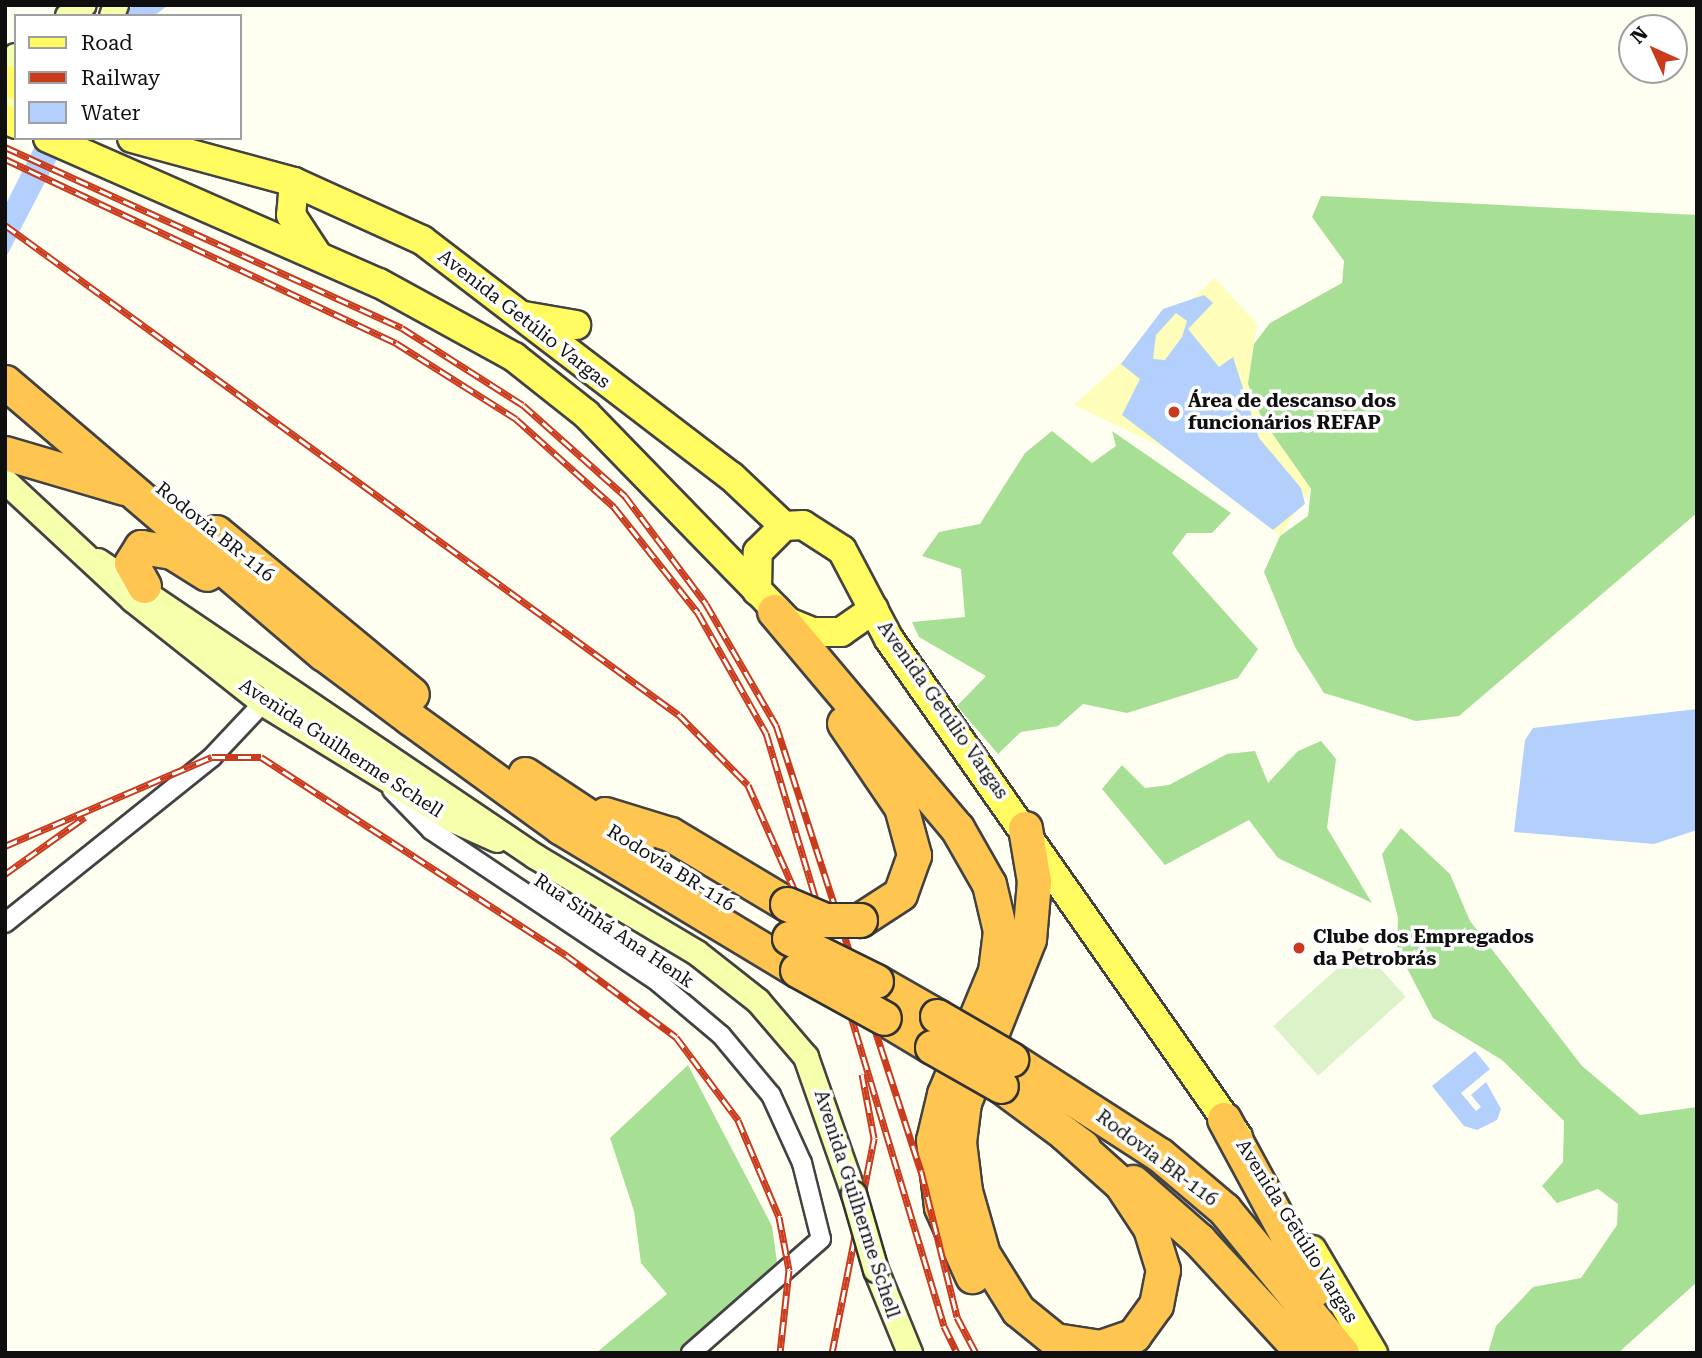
<!DOCTYPE html>
<html>
<head>
<meta charset="utf-8">
<style>
  body { margin:0 }
  #map { position:relative; width:1702px; height:1358px; overflow:hidden; background:#fffff1; font-family:"Roboto Serif",serif }
  div>[style] { position:absolute }
  .forest>* { inset:0; background:#a7df95 }
  .sand>* { inset:0; background:#fefeba }
  .pitch>* { inset:0; background:#dcf3ca; transform-origin:0 0 }
  .water>* { inset:0; background:#b2d0fb }
  .roads { filter:drop-shadow(2px 0 #424242) drop-shadow(-2px 0 #424242) drop-shadow(0 2px #424242) drop-shadow(0 -2px #424242) }
  .street>* { height:18px; margin:-9px; padding:0 9px; transform-origin:9px; border-radius:9px; background:#fff }
  .secondary>* { height:24px; margin:-12px; padding:0 12px; transform-origin:12px; border-radius:12px; background:#f6ffac }
  .primary>* { height:28px; margin:-14px; padding:0 14px; transform-origin:14px; border-radius:14px; background:#fffb61 }
  .highway>* { height:33px; margin:-16.5px; padding:0 16.5px; transform-origin:16.5px; border-radius:16.5px; background:#fec550 }
  .rail>* { height:7px; margin-top:-3.5px; transform-origin:0; background:repeating-linear-gradient(90deg,#fff 0 13px,#ca3a1c 0 26px); box-sizing:border-box; border-block:2px solid #ca3a1c }
  .bridges { filter:drop-shadow(2px 0 #313131) drop-shadow(-2px 0 #313131) drop-shadow(0 2px #313131) drop-shadow(0 -2px #313131) }
  .secondary-bridge>* { height:24px; margin:-12px; padding:0 12px; transform-origin:12px; border-radius:12px; background:#f6ffac }
  .highway-bridge>* { height:33px; margin:-16.5px; padding:0 16.5px; transform-origin:16.5px; border-radius:16.5px; background:#fec550 }
  .dots>* { width:19px; height:19px; translate:-50% -50%; box-sizing:border-box; border:4px solid #fff; border-radius:50% }
  span { translate:-50% -50%; white-space:nowrap; text-align:center; line-height:1.15; -webkit-text-stroke:7px #fff; paint-order:stroke }
  .street-label { font-size:19px; color:#0f0f0f }
  .poi-label { font-size:19px; color:#0f0f0f; font-weight:700 }
  .left { translate:0 -50%; text-align:left }
  .frame { position:absolute; inset:0; border:7px solid #0f0f0f; pointer-events:none }
  .legend { position:absolute; left:14px; top:14px; width:228px; height:126px; box-sizing:border-box; background:#fff; border:2px solid #9f9f9f; margin:0; padding:9px 12px; list-style:none; font-size:21px; color:#0f0f0f }
  .legend li { display:flex; align-items:center; gap:14px; height:35px }
  .legend b { width:35px; border:2px solid #9f9f9f }
  .north { position:absolute; left:1618px; top:14px; width:70px; height:70px; box-sizing:border-box; background:#fff; border:2px solid #9f9f9f; border-radius:50%; rotate:315deg; font-size:19px; font-weight:700; line-height:28px; text-align:center; color:#0f0f0f }
  .north::after { content:''; display:block; margin:auto; width:24px; height:32px; background:#ca3a1c; clip-path:polygon(50% 0,100% 100%,50% 72%,0 100%) }
</style>
</head>
<body>
<div id="map">
  <div class="forest">
    <div style="clip-path:polygon(1321px 196px,1697px 215px,1697px 513px,1459px 716px,1416px 721px,1324px 693px,1295px 647px,1264px 572px,1280px 536px,1308px 516px,1311px 489px,1262px 419px,1247px 384px,1251px 348px,1270px 323px,1342px 283px,1344px 261px,1312px 217px)"></div>
    <div style="clip-path:polygon(1052px 431px,1092px 463px,1116px 446px,1112px 431px,1231px 513px,1212px 533px,1187px 533px,1172px 553px,1258px 649px,1238px 678px,1127px 713px,1083px 704px,1058px 726px,1021px 732px,998px 754px,957px 706px,986px 676px,919px 637px,912px 622px,965px 617px,961px 569px,922px 556px,939px 532px,980px 524px,1025px 453px)"></div>
    <div style="clip-path:polygon(1321px 741px,1336px 759px,1327px 828px,1372px 903px,1278px 858px,1249px 820px,1165px 865px,1102px 789px,1122px 765px,1145px 788px,1169px 785px,1227px 754px,1255px 751px,1268px 783px,1298px 751px)"></div>
    <div style="clip-path:polygon(1401px 828px,1450px 874px,1470px 921px,1582px 1066px,1640px 1115px,1697px 1107px,1697px 1282px,1618px 1353px,1488px 1353px,1496px 1326px,1533px 1287px,1581px 1278px,1617px 1225px,1618px 1204px,1598px 1189px,1557px 1203px,1542px 1186px,1563px 1162px,1564px 1121px,1502px 1060px,1433px 1018px,1397px 949px,1398px 918px,1382px 854px)"></div>
    <div style="clip-path:polygon(688px 1065px,772px 1226px,778px 1269px,679px 1353px,596px 1353px,667px 1294px,641px 1263px,634px 1211px,610px 1138px)"></div>
  </div>
  <div class="sand">
    <div style="clip-path:polygon(1215px 278px,1257px 324px,1248px 384px,1262px 419px,1311px 489px,1280px 536px,1175px 453px,1074px 405px)"></div>
  </div>
  <div class="pitch">
    <div style="left:1361px;top:947px;width:67px;height:118px;rotate:48deg"></div>
  </div>
  <div class="water">
    <div style="clip-path:polygon(133px 5px,168px 5px,154px 16px,123px 16px)"></div>
    <div style="clip-path:polygon(39px 138px,68px 138px,5px 259px,5px 206px)"></div>
    <div style="clip-path:polygon(evenodd,1204px 295px,1213px 303px,1188px 329px,1219px 367px,1233px 357px,1259px 438px,1301px 488px,1305px 504px,1273px 530px,1122px 415px,1140px 379px,1121px 364px,1163px 309px,1204px 295px,1176px 313px,1187px 321px,1182px 337px,1165px 360px,1153px 359px,1156px 335px,1176px 313px)"></div>
    <div style="clip-path:polygon(1697px 709px,1697px 830px,1654px 844px,1514px 832px,1525px 740px,1533px 728px)"></div>
    <div style="clip-path:polygon(1475px 1051px,1490px 1069px,1461px 1093px,1476px 1111px,1481px 1107px,1471px 1095px,1486px 1082px,1501px 1109px,1497px 1120px,1477px 1130px,1464px 1126px,1432px 1086px)"></div>
  </div>
  <div class="roads">
    <div class="street">
      <div style="left:392px;top:790px;width:56px;rotate:45.7deg"></div>
      <div style="left:431px;top:830px;width:273px;rotate:33.8deg"></div>
      <div style="left:658px;top:982px;width:82px;rotate:40.1deg"></div>
      <div style="left:721px;top:1035px;width:78px;rotate:50.2deg"></div>
      <div style="left:771px;top:1095px;width:75px;rotate:65.5deg"></div>
      <div style="left:802px;top:1163px;width:78px;rotate:76deg"></div>
      <div style="left:821px;top:1239px;width:173px;rotate:138.8deg"></div>
      <div style="left:5px;top:923px;width:265px;rotate:-38.7deg"></div>
      <div style="left:212px;top:757px;width:98px;rotate:-46.7deg"></div>
    </div>
    <div class="secondary">
      <div style="left:68px;top:16px;width:19px;rotate:-35deg"></div>
      <div style="left:112px;top:16px;width:12px;rotate:-70deg"></div>
      <div style="left:10px;top:121px;width:42px;rotate:-95.4deg"></div>
      <div style="left:6px;top:79px;width:25px;rotate:-67deg"></div>
      <div style="left:5px;top:481px;width:175px;rotate:42.9deg"></div>
      <div style="left:133px;top:600px;width:167px;rotate:38.4deg"></div>
      <div style="left:264px;top:704px;width:224px;rotate:31.5deg"></div>
      <div style="left:455px;top:821px;width:46px;rotate:24.3deg"></div>
      <div style="left:98px;top:561px;width:529px;rotate:34.05deg"></div>
      <div style="left:536px;top:857px;width:187px;rotate:30.8deg"></div>
      <div style="left:697px;top:953px;width:78px;rotate:38.2deg"></div>
      <div style="left:758px;top:1001px;width:74px;rotate:49.4deg"></div>
      <div style="left:806px;top:1057px;width:145px;rotate:70.7deg"></div>
      <div style="left:876px;top:1270px;width:90px;rotate:67.7deg"></div>
    </div>
    <div class="primary">
      <div style="left:5px;top:79px;width:13px;rotate:29deg"></div>
      <div style="left:5px;top:119px;width:12px;rotate:24deg"></div>
      <div style="left:48px;top:138px;width:361px;rotate:23.7deg"></div>
      <div style="left:379px;top:283px;width:154px;rotate:28.7deg"></div>
      <div style="left:514px;top:357px;width:92px;rotate:38.4deg"></div>
      <div style="left:586px;top:414px;width:290px;rotate:45.8deg"></div>
      <div style="left:788px;top:622px;width:27px;rotate:22deg"></div>
      <div style="left:813px;top:632px;width:28px"></div>
      <div style="left:841px;top:632px;width:40px;rotate:-34.9deg"></div>
      <div style="left:132px;top:138px;width:168px;rotate:15.2deg"></div>
      <div style="left:294px;top:182px;width:141px;rotate:24.4deg"></div>
      <div style="left:422px;top:240px;width:389px;rotate:37.4deg"></div>
      <div style="left:731px;top:476px;width:73px;rotate:43.3deg"></div>
      <div style="left:784px;top:526px;width:19px;rotate:-3deg"></div>
      <div style="left:803px;top:525px;width:46px;rotate:32.7deg"></div>
      <div style="left:842px;top:550px;width:101px;rotate:62.2deg"></div>
      <div style="left:889px;top:639px;width:608px;rotate:54.98deg"></div>
      <div style="left:294px;top:182px;width:33px;rotate:95deg"></div>
      <div style="left:291px;top:215px;width:45px;rotate:56.7deg"></div>
      <div style="left:524px;top:316px;width:53px;rotate:9.8deg"></div>
      <div style="left:757px;top:591px;width:39px;rotate:-89deg"></div>
      <div style="left:758px;top:552px;width:37px;rotate:-45deg"></div>
      <div style="left:1312px;top:1250px;width:120px;rotate:59.4deg"></div>
    </div>
    <div class="highway">
      <div style="left:5px;top:382px;width:419px;rotate:40.5deg"></div>
      <div style="left:324px;top:654px;width:107px;rotate:36.7deg"></div>
      <div style="left:410px;top:718px;width:185px;rotate:36deg"></div>
      <div style="left:560px;top:827px;width:277px;rotate:31.1deg"></div>
      <div style="left:5px;top:453px;width:124px;rotate:16.4deg"></div>
      <div style="left:216px;top:532px;width:254px;rotate:39.6deg"></div>
      <div style="left:144px;top:586px;width:26px;rotate:-119deg"></div>
      <div style="left:131px;top:563px;width:19px;rotate:-58deg"></div>
      <div style="left:141px;top:547px;width:31px;rotate:9deg"></div>
      <div style="left:172px;top:552px;width:41px;rotate:32.2deg"></div>
      <div style="left:774px;top:611px;width:284px;rotate:49.9deg"></div>
      <div style="left:957px;top:828px;width:64px;rotate:60.3deg"></div>
      <div style="left:989px;top:884px;width:48px;rotate:76.8deg"></div>
      <div style="left:1000px;top:931px;width:40px;rotate:97.1deg"></div>
      <div style="left:995px;top:971px;width:133px;rotate:112.5deg"></div>
      <div style="left:944px;top:1094px;width:47px;rotate:103.4deg"></div>
      <div style="left:933px;top:1140px;width:67px;rotate:83.2deg"></div>
      <div style="left:941px;top:1207px;width:76px;rotate:65.8deg"></div>
      <div style="left:844px;top:723px;width:102px;rotate:55.8deg"></div>
      <div style="left:901px;top:807px;width:50px;rotate:74.8deg"></div>
      <div style="left:914px;top:855px;width:41px;rotate:109.7deg"></div>
      <div style="left:900px;top:894px;width:48px;rotate:147deg"></div>
      <div style="left:525px;top:774px;width:134px;rotate:33.5deg"></div>
      <div style="left:605px;top:814px;width:68px;rotate:17.1deg"></div>
      <div style="left:670px;top:834px;width:136px;rotate:30.9deg"></div>
      <div style="left:1025px;top:828px;width:54px;rotate:80.4deg"></div>
      <div style="left:1034px;top:881px;width:58px;rotate:94.9deg"></div>
      <div style="left:1029px;top:939px;width:175px;rotate:111.7deg"></div>
      <div style="left:964px;top:1102px;width:40px;rotate:97.1deg"></div>
      <div style="left:959px;top:1142px;width:49px;rotate:83deg"></div>
      <div style="left:965px;top:1191px;width:66px;rotate:74.1deg"></div>
      <div style="left:983px;top:1254px;width:66px;rotate:58deg"></div>
      <div style="left:1018px;top:1310px;width:48px;rotate:39deg"></div>
      <div style="left:1055px;top:1340px;width:46px;rotate:8.8deg"></div>
      <div style="left:1100px;top:1347px;width:36px;rotate:-19deg"></div>
      <div style="left:1134px;top:1335px;width:37px;rotate:-54deg"></div>
      <div style="left:1156px;top:1305px;width:36px;rotate:-79deg"></div>
      <div style="left:1163px;top:1270px;width:44px;rotate:-107.2deg"></div>
      <div style="left:1150px;top:1228px;width:53px;rotate:-123.4deg"></div>
      <div style="left:1121px;top:1184px;width:75px;rotate:-138.2deg"></div>
      <div style="left:876px;top:981px;width:70px;rotate:29.8deg"></div>
      <div style="left:884px;top:1018px;width:56px;rotate:31.1deg"></div>
      <div style="left:1011px;top:1059px;width:177px;rotate:32.8deg"></div>
      <div style="left:1160px;top:1155px;width:84px;rotate:40.2deg"></div>
      <div style="left:1224px;top:1209px;width:186px;rotate:50.7deg"></div>
      <div style="left:1001px;top:1086px;width:102px;rotate:36.6deg"></div>
      <div style="left:1224px;top:1119px;width:193px;rotate:61.6deg"></div>
      <div style="left:1133px;top:1182px;width:88px;rotate:41.3deg"></div>
      <div style="left:1199px;top:1240px;width:154px;rotate:47.4deg"></div>
    </div>
  </div>
  <div class="rail">
    <div style="left:5px;top:147px;width:436px;rotate:24.5deg"></div>
    <div style="left:402px;top:328px;width:143px;rotate:32.5deg"></div>
    <div style="left:523px;top:405px;width:137px;rotate:41.7deg"></div>
    <div style="left:625px;top:496px;width:135px;rotate:53.1deg"></div>
    <div style="left:706px;top:604px;width:140px;rotate:60deg"></div>
    <div style="left:776px;top:725px;width:469px;rotate:72deg"></div>
    <div style="left:921px;top:1171px;width:150px;rotate:76.1deg"></div>
    <div style="left:957px;top:1317px;width:41px;rotate:62.2deg"></div>
    <div style="left:5px;top:159px;width:432px;rotate:25.2deg"></div>
    <div style="left:396px;top:343px;width:142px;rotate:32.3deg"></div>
    <div style="left:516px;top:419px;width:132px;rotate:41.9deg"></div>
    <div style="left:614px;top:507px;width:135px;rotate:51.6deg"></div>
    <div style="left:698px;top:613px;width:138px;rotate:60.5deg"></div>
    <div style="left:766px;top:733px;width:619px;rotate:73.29deg"></div>
    <div style="left:944px;top:1326px;width:30px;rotate:64deg"></div>
    <div style="left:5px;top:225px;width:833px;rotate:36.02deg"></div>
    <div style="left:679px;top:715px;width:98px;rotate:45.4deg"></div>
    <div style="left:748px;top:785px;width:208px;rotate:66.1deg"></div>
    <div style="left:5px;top:846px;width:225px;rotate:-23.3deg"></div>
    <div style="left:212px;top:757px;width:49px"></div>
    <div style="left:261px;top:757px;width:364px;rotate:33deg"></div>
    <div style="left:566px;top:955px;width:137px;rotate:36.7deg"></div>
    <div style="left:676px;top:1037px;width:104px;rotate:53.2deg"></div>
    <div style="left:738px;top:1120px;width:105px;rotate:67.1deg"></div>
    <div style="left:779px;top:1217px;width:54px;rotate:79.3deg"></div>
    <div style="left:789px;top:1270px;width:83px;rotate:96.2deg"></div>
    <div style="left:5px;top:874px;width:98px;rotate:-35.5deg"></div>
    <div style="left:832px;top:1353px;width:219px;rotate:-78.9deg"></div>
    <div style="left:874px;top:1138px;width:65px;rotate:-100.6deg"></div>
  </div>
  <div class="bridges">
    <div class="secondary-bridge">
      <div style="left:854px;top:1194px;width:79px;rotate:73.9deg"></div>
    </div>
    <div class="highway-bridge">
      <div style="left:787px;top:904px;width:41px;rotate:22.8deg"></div>
      <div style="left:825px;top:920px;width:35px"></div>
      <div style="left:789px;top:938px;width:97px;rotate:26.3deg"></div>
      <div style="left:797px;top:970px;width:99px;rotate:28.9deg"></div>
      <div style="left:937px;top:1016px;width:86px;rotate:30.2deg"></div>
      <div style="left:932px;top:1047px;width:79px;rotate:29.5deg"></div>
    </div>
  </div>
  <div class="dots">
    <div style="left:1174px;top:412px;background:#ca3a1c"></div>
    <div style="left:1299px;top:948px;background:#ca3a1c"></div>
  </div>
  <div class="street-label">
    <span style="left:524px;top:319px;rotate:38deg">Avenida Getúlio Vargas</span>
    <span style="left:215px;top:532px;rotate:39deg">Rodovia BR-116</span>
    <span style="left:943px;top:710px;rotate:55deg">Avenida Getúlio Vargas</span>
    <span style="left:341px;top:748px;rotate:33deg">Avenida Guilherme Schell</span>
    <span style="left:671px;top:868px;rotate:32deg">Rodovia BR-116</span>
    <span style="left:614px;top:931px;rotate:34deg">Rua Sinhá Ana Henk</span>
    <span style="left:1157px;top:1158px;rotate:37deg">Rodovia BR-116</span>
    <span style="left:857px;top:1204px;rotate:72deg">Avenida Guilherme Schell</span>
    <span style="left:1297px;top:1231px;rotate:58deg">Avenida Getúlio Vargas</span>
  </div>
  <div class="poi-label">
    <span class="left" style="left:1188px;top:412px">Área de descanso dos<br>funcionários REFAP</span>
    <span class="left" style="left:1313px;top:948px">Clube dos Empregados<br>da Petrobrás</span>
  </div>
  <div class="frame"></div>
  <ul class="legend">
  <li><b style="height:9px;background:#fffb61"></b>Road</li>
  <li><b style="height:9px;background:#ca3a1c"></b>Railway</li>
  <li><b style="height:19px;background:#b2d0fb"></b>Water</li>
  </ul>
  <div class="north">N</div>
</div>
</body>
</html>
